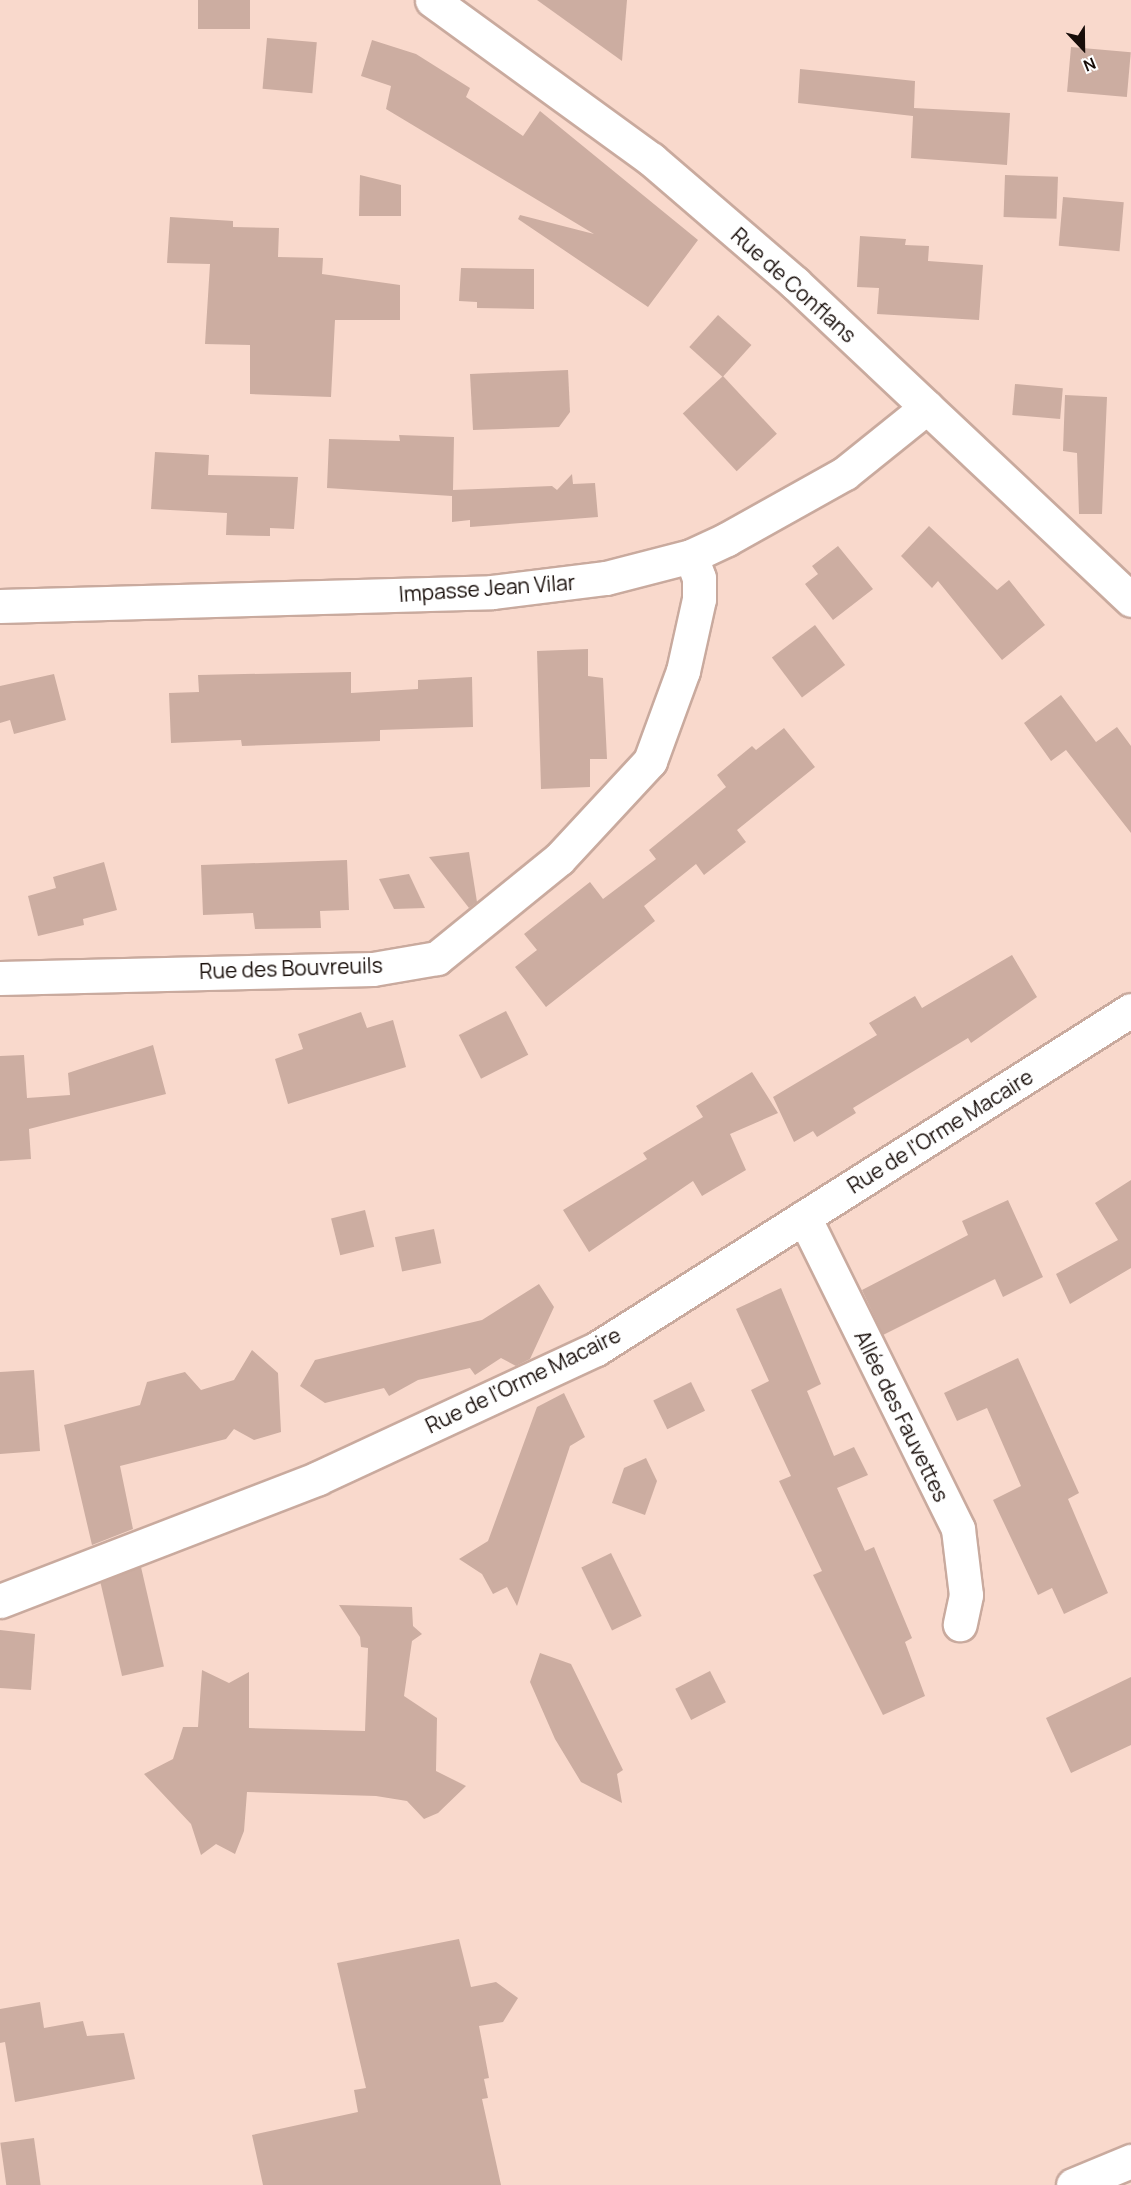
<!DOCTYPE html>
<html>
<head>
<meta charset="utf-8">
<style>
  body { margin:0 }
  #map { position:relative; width:1131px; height:2185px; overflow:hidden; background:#f9d9cc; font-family:Manrope,sans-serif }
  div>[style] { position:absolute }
  .building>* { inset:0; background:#ccada1; transform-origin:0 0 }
  .roads { filter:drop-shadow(2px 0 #c9aa9e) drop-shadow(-2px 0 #c9aa9e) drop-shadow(0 2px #c9aa9e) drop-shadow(0 -2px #c9aa9e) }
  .minor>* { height:33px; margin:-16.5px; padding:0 16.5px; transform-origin:16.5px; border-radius:16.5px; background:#fff }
  .secondary>* { height:33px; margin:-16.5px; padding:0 16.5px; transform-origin:16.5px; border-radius:16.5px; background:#fff }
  span { translate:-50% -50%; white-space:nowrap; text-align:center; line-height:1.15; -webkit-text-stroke:5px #fff; paint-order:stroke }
  .street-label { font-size:21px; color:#170d09 }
  .north { position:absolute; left:1053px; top:18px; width:60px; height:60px; -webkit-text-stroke:4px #fff; paint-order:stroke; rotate:158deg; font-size:16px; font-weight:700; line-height:24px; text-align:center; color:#170d09 }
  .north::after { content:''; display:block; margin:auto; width:21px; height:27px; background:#170d09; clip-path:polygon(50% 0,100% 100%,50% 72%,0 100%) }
</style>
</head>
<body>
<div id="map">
  <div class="building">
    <div style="left:198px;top:0;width:52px;height:29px"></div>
    <div style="clip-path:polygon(537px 0,627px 0,622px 61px)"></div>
    <div style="left:267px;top:38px;width:50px;height:51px;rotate:5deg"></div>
    <div style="clip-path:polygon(372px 40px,416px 54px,470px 88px,466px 97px,523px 136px,540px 111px,698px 240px,648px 307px,518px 219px,520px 215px,594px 234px,386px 109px,391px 86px,361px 76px)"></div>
    <div style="left:1071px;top:47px;width:60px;height:45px;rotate:5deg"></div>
    <div style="clip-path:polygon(800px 69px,915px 81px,914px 108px,1010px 113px,1007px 165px,911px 158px,913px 116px,798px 103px)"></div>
    <div style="clip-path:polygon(360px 175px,401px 185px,401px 216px,359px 216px)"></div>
    <div style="left:1005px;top:175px;width:53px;height:42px;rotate:2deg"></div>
    <div style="left:1063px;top:197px;width:61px;height:49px;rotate:5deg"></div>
    <div style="clip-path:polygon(170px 217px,233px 221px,233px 227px,279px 228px,278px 257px,323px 258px,322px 274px,400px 285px,400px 320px,335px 320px,331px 397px,250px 394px,250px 345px,205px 344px,210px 264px,167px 263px)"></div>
    <div style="clip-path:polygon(860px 236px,906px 239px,905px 245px,929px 246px,928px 261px,983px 265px,979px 320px,877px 314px,879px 288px,857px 287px)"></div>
    <div style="clip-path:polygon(461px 268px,534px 269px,534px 309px,477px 308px,477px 302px,459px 301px)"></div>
    <div style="left:718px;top:315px;width:45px;height:43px;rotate:42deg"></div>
    <div style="clip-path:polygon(568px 370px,570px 412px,559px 427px,473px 430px,470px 374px)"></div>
    <div style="left:723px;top:376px;width:79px;height:55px;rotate:47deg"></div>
    <div style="left:1015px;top:384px;width:48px;height:31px;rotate:5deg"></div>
    <div style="clip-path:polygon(1065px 395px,1107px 397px,1102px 514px,1079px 514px,1077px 453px,1063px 451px)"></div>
    <div style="clip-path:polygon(399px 435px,454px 437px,453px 490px,552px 486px,557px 490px,572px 474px,573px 484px,595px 483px,598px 517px,470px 527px,470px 520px,452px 522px,452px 496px,327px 488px,329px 439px,400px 441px)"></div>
    <div style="clip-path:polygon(155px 452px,209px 455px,208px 475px,298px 477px,294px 529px,270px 528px,270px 536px,226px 535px,227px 513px,151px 509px)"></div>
    <div style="clip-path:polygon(929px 526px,997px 590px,1009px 580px,1045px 625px,1002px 660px,938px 581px,932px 588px,901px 556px)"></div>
    <div style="clip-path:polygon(838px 546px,873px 589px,833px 620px,805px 584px,818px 574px,812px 566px)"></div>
    <div style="left:815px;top:625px;width:50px;height:54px;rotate:53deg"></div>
    <div style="clip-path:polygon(588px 649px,588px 676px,603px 678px,607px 759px,590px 759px,590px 787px,541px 789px,537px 651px)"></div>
    <div style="clip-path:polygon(351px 672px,351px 693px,418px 689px,418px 680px,472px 677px,473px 727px,380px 730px,380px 741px,242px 746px,241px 740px,171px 743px,169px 693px,199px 692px,198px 675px)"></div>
    <div style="clip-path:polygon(54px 674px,66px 720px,14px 734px,10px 720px,0 723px,0 686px)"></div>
    <div style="clip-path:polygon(1061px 695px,1096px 742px,1117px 727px,1131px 746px,1131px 833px,1066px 750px,1051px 761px,1024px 723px)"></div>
    <div style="clip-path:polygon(784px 728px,815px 767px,737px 830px,746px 842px,704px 875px,696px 864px,644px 906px,655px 921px,546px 1007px,515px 967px,537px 950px,524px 934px,590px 882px,603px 899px,656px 859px,649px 850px,726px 787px,717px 775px,752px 746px,756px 750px)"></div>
    <div style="clip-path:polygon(469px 852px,477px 902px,469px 908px,429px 857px)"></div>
    <div style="clip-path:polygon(347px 860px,349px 910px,320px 911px,321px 928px,255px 929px,253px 913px,203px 915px,201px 865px)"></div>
    <div style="clip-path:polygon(104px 862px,117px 910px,83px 919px,84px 925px,38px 936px,28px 896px,56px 888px,53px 877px)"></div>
    <div style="clip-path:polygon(409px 874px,425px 908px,394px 909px,379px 879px)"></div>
    <div style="clip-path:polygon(1012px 955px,1037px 997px,971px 1043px,968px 1038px,853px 1108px,856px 1113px,817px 1137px,813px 1131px,794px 1142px,773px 1097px,877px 1035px,869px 1023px,915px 996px,922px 1008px)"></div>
    <div style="left:506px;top:1011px;width:49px;height:53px;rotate:63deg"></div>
    <div style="clip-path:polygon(361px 1012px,367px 1028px,393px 1020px,406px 1067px,288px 1104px,275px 1059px,303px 1049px,298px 1034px)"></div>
    <div style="clip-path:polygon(153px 1045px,166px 1094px,29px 1129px,31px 1159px,0 1161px,0 1056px,24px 1055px,27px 1098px,70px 1095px,68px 1073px)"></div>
    <div style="clip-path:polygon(752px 1072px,778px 1113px,730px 1134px,746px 1170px,702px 1196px,693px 1181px,589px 1252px,563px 1210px,647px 1159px,643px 1153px,703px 1117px,696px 1106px)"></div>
    <div style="clip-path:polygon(1131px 1180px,1131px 1268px,1070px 1304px,1056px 1274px,1118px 1240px,1095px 1203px)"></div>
    <div style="clip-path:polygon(1008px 1200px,1043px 1277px,1003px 1297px,995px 1279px,883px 1335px,862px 1290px,968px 1235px,962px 1221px)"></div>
    <div style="left:365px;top:1210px;width:38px;height:35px;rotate:76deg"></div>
    <div style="left:434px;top:1229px;width:35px;height:40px;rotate:78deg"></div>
    <div style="clip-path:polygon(539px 1284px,554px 1307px,530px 1359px,516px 1366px,501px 1358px,475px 1375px,470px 1368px,418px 1380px,389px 1396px,384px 1388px,325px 1403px,300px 1386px,315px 1360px,482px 1320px)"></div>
    <div style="clip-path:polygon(781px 1288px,821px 1384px,807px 1391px,834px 1456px,854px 1447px,868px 1475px,837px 1488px,865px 1551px,874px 1547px,912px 1638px,905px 1642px,925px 1696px,883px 1715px,813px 1575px,822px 1571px,779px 1481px,791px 1476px,751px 1390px,769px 1381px,736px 1309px)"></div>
    <div style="clip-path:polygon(252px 1350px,278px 1373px,281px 1432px,254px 1440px,234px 1429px,226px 1439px,120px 1466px,133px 1529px,92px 1545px,64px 1425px,140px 1405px,147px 1382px,185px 1372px,201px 1390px,234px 1380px)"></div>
    <div style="clip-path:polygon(1018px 1358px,1079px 1493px,1068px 1499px,1108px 1593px,1064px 1614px,1052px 1588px,1038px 1595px,993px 1500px,1021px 1486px,987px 1408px,957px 1421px,944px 1393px)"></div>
    <div style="clip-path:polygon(34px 1370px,40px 1451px,0 1454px,0 1372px)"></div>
    <div style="left:691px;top:1382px;width:32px;height:42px;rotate:64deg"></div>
    <div style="clip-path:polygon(564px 1393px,585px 1437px,570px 1446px,517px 1606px,507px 1587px,493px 1594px,482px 1574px,459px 1559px,488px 1541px,537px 1407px)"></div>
    <div style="clip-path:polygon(646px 1458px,657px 1481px,645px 1515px,612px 1503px,624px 1468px)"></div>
    <div style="left:611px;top:1553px;width:70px;height:33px;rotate:64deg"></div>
    <div style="left:141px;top:1567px;width:102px;height:43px;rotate:77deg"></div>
    <div style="clip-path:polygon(339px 1605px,412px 1607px,413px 1626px,422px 1634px,412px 1641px,404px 1696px,437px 1718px,436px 1771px,466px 1786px,438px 1813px,424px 1819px,407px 1801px,376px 1796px,247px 1792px,244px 1831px,235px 1854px,216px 1844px,201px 1855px,191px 1824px,144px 1774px,173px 1759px,183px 1727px,198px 1727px,202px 1670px,229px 1683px,249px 1672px,249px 1728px,365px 1731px,368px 1648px,361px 1647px,360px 1637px)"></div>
    <div style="clip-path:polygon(0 1630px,35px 1634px,31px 1690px,0 1688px)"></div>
    <div style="clip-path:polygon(540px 1653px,571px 1664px,623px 1770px,617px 1774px,622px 1803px,581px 1782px,555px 1739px,530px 1682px)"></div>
    <div style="left:710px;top:1671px;width:35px;height:39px;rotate:63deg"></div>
    <div style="clip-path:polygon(1131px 1677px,1131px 1745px,1071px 1773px,1046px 1718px)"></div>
    <div style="clip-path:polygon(459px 1939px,471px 1987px,496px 1982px,518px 1998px,503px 2022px,479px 2026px,489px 2078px,484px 2079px,488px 2098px,482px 2099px,501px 2185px,263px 2185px,252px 2135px,358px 2112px,354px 2090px,366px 2088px,337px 1963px)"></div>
    <div style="clip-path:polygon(40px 2002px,44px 2028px,83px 2021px,87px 2036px,124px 2033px,135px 2079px,15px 2102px,5px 2042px,0 2043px,0 2009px)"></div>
    <div style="left:34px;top:2138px;width:48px;height:34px;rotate:82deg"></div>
  </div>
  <div class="roads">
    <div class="minor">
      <div style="left:432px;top:0;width:271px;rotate:36deg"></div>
      <div style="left:651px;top:159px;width:190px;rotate:40.7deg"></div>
      <div style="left:795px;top:283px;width:462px;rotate:43.3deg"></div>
      <div style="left:0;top:606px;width:492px;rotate:-1.6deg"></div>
      <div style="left:492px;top:592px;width:115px;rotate:-7deg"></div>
      <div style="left:606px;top:578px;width:88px;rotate:-14.5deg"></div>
      <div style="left:691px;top:556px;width:40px;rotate:-25deg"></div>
      <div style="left:727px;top:539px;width:135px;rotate:-29.2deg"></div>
      <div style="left:845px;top:473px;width:105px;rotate:-38.8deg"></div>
      <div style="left:0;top:978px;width:373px;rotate:-1.4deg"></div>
      <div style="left:373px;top:969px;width:65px;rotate:-9.8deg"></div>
      <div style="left:437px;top:958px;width:157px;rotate:-39.1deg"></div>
      <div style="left:559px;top:859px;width:134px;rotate:-47.1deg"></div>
      <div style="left:650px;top:761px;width:96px;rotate:-69.9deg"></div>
      <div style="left:683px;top:671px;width:74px;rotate:-77.5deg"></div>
      <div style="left:699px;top:599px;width:21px;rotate:-90deg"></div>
      <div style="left:699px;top:578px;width:23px;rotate:-110deg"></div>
      <div style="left:804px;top:1217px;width:348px;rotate:63.7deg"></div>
      <div style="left:958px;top:1529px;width:66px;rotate:83.1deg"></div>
      <div style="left:966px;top:1595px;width:30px;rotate:102deg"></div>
      <div style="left:0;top:1601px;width:341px;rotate:-21.1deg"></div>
      <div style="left:318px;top:1478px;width:306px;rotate:-24.9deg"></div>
      <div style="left:596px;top:1349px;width:633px;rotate:-32.36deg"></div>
    </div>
    <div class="secondary">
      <div style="left:1073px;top:2185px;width:63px;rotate:-22.5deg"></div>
    </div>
  </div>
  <div class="street-label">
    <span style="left:794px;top:285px;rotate:42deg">Rue de Conflans</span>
    <span style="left:487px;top:588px;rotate:-4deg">Impasse Jean Vilar</span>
    <span style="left:291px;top:968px;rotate:-2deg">Rue des Bouvreuils</span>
    <span style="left:940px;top:1131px;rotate:-32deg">Rue de l'Orme Macaire</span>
    <span style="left:523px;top:1380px;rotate:-26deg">Rue de l'Orme Macaire</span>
    <span style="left:902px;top:1416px;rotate:64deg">Allée des Fauvettes</span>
  </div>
  <div class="north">N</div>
</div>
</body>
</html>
